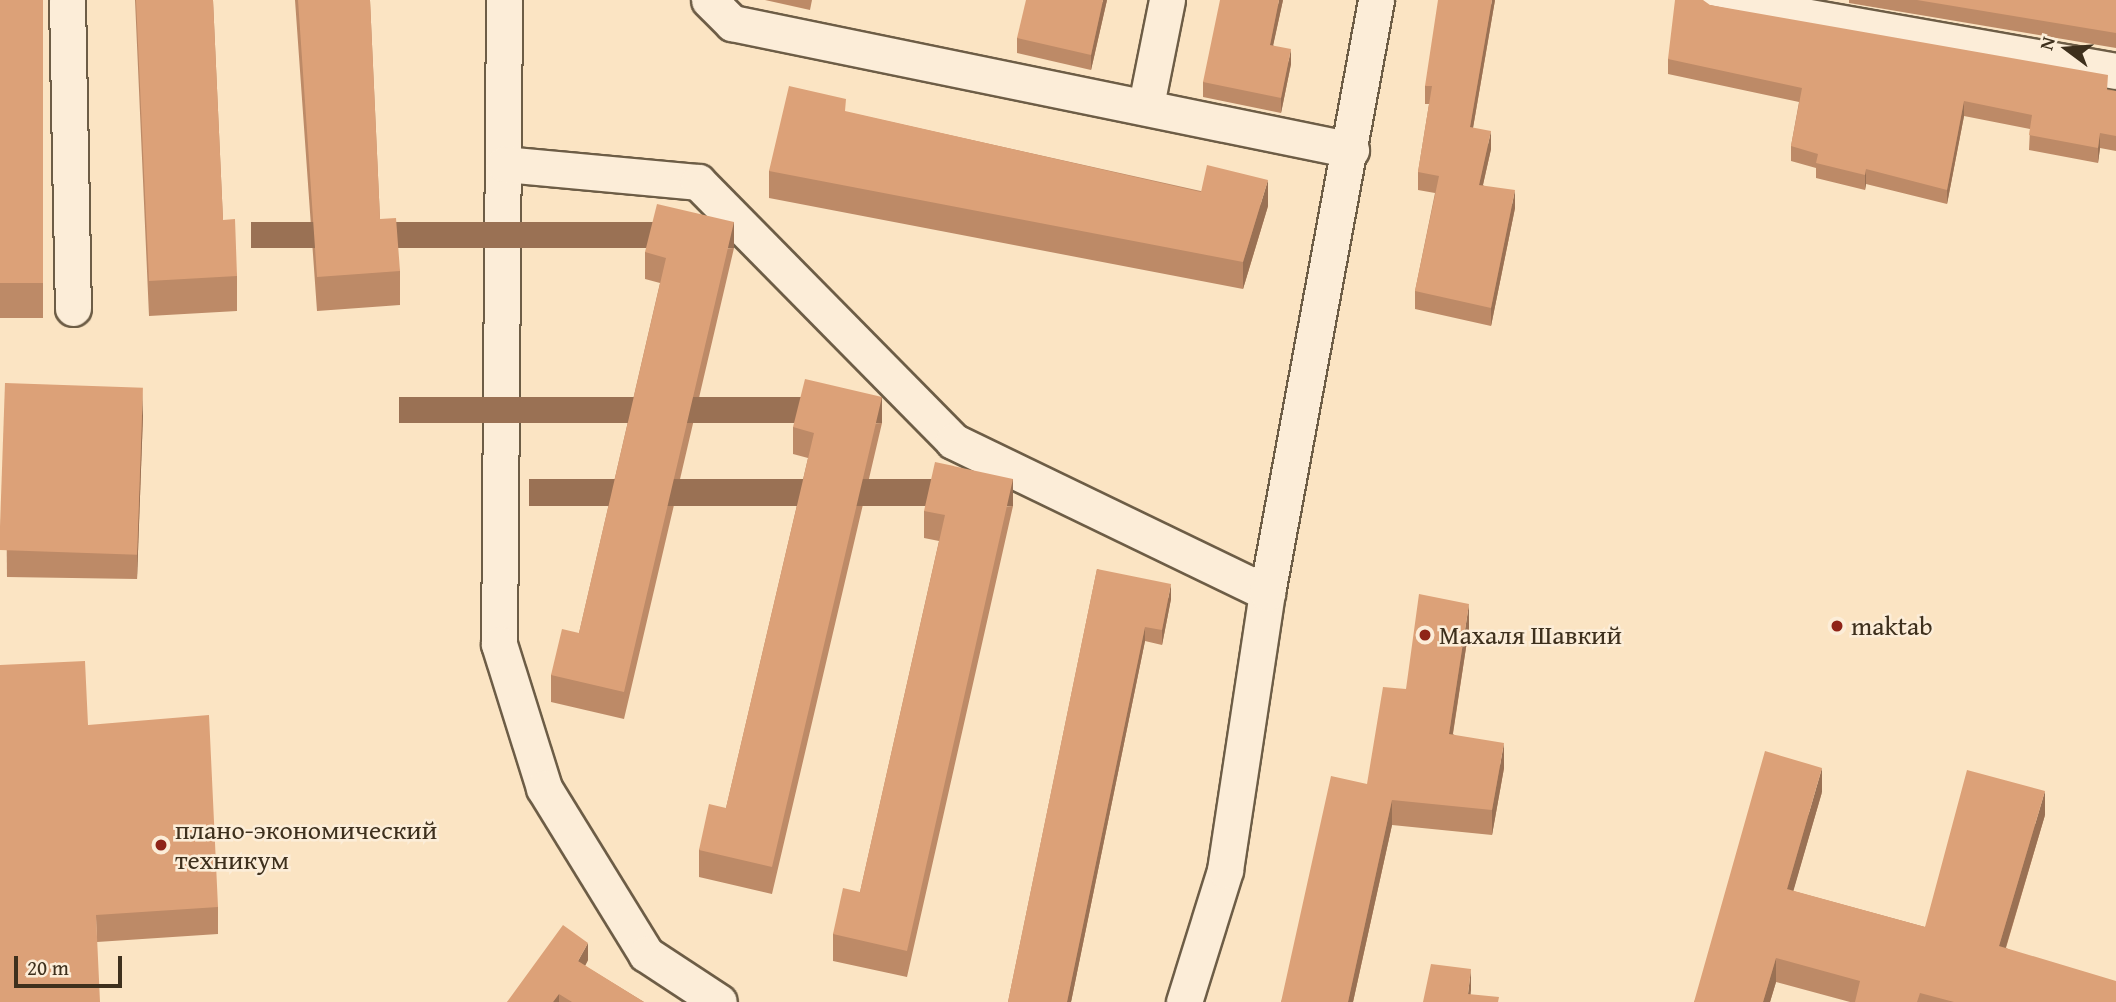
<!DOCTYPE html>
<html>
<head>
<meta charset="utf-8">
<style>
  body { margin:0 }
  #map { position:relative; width:2116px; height:1002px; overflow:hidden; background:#fbe4c3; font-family:"Gentium Book Plus",serif }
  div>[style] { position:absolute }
  .roads { filter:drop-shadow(2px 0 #6d5d46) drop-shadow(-2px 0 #6d5d46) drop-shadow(0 2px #6d5d46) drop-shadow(0 -2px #6d5d46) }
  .minor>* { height:35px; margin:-17.5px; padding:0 17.5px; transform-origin:17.5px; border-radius:17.5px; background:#fcedd8 }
  .wall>* { inset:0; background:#bd8a67; transform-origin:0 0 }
  .shaded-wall>* { inset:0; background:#9a7154; transform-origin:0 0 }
  .building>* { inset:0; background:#dca178; transform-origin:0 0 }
  .dots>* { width:19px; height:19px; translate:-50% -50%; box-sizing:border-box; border:4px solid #fcedd8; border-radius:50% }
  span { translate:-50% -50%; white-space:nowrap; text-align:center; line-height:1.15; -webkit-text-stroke:5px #fcedd8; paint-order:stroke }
  .poi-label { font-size:26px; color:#3e301d }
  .left { translate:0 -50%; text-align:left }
  .north { position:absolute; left:2032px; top:14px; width:70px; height:70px; -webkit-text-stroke:5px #fcedd8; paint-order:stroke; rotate:286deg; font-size:19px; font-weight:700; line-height:28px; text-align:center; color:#3e301d }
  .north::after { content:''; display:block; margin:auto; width:24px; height:32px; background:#3e301d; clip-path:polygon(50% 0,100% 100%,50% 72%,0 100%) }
  .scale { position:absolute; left:14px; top:956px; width:108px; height:32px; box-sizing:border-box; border:4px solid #3e301d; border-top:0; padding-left:9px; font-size:21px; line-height:24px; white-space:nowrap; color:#3e301d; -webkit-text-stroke:5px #fcedd8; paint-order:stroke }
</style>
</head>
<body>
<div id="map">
  <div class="roads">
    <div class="minor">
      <div style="left:67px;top:0;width:308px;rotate:88.9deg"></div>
      <div style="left:504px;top:0;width:644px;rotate:90.44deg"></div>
      <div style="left:499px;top:644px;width:151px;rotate:72.6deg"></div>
      <div style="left:544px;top:788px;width:195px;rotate:58.4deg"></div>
      <div style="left:646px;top:954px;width:87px;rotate:33.3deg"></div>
      <div style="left:709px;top:0;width:33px;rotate:45deg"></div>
      <div style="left:732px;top:23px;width:632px;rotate:11.59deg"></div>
      <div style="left:1713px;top:0;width:409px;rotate:10deg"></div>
      <div style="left:1146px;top:105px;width:107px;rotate:-78.7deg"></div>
      <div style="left:504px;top:164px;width:195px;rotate:5.3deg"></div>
      <div style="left:698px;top:182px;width:363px;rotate:45.4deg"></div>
      <div style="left:953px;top:441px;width:349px;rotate:25.8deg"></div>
      <div style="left:1184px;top:1002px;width:138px;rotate:-72.7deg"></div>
      <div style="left:1225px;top:870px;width:280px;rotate:-81.4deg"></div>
      <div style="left:1267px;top:593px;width:603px;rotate:-79.58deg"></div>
    </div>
  </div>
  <div class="wall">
    <div style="left:0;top:0;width:43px;height:318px"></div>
    <div style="clip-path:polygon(135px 0,213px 0,223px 220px,237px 276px,237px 311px,149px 316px)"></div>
    <div style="clip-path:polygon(295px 0,370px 0,380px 219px,400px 271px,400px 305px,317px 311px)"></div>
    <div style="clip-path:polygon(765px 0,812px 0,810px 10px)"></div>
    <div style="clip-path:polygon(1107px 0,1091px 70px,1017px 53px,1017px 38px)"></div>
    <div style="clip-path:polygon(1283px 0,1273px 45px,1291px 64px,1281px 113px,1203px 97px,1203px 82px)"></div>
    <div style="clip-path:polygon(1495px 0,1473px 128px,1491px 149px,1483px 185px,1515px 208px,1491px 326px,1415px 309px,1415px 291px,1435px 193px,1418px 190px,1418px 172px,1429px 104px,1425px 104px,1425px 86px)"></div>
    <div style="clip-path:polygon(1849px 0,2116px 0,2116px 48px,1849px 3px)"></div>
    <div style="clip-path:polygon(1710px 5px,2116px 91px,2116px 151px,2100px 148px,2098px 163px,2029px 150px,2030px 129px,1964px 116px,1947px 204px,1866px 184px,1865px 190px,1816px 178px,1816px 168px,1791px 161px,1791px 146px,1799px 102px,1668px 74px,1668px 59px)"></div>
    <div style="clip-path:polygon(846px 112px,1268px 206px,1243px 289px,769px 198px,769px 171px)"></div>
    <div style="clip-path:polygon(734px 248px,624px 719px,551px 702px,551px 675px,579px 633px,660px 283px,645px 279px,645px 252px)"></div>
    <div style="clip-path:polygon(5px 383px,143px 415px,137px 579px,7px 577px)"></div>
    <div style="clip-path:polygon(882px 423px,772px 894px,699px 877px,699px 850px,726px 808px,808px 458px,793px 454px,793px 427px)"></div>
    <div style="clip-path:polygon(1013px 506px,907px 977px,833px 961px,833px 934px,860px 892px,939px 541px,924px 538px,924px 511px)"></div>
    <div style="clip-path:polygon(1097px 569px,1171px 599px,1162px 645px,1145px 641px,1071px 1002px,1008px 1002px)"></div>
    <div style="clip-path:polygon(1469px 628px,1453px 734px,1504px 768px,1492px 835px,1392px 825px,1353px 1002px,1281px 1002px,1406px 689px)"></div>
    <div style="clip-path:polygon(88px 725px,218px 907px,218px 934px,97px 942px)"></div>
    <div style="clip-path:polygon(1822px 792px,1793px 891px,1925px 927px,2045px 815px,2006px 948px,2116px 1002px,1850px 1002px,1776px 982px,1770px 1002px,1694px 1002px)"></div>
    <div style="clip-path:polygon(588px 960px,585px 966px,644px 1002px,507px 1002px)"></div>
  </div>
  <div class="shaded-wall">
    <div style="clip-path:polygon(1103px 0,1107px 0,1091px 70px,1091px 55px)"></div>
    <div style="clip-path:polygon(1279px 0,1283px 0,1270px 60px,1270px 45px)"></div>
    <div style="clip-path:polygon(1492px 0,1495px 0,1470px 145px,1470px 127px)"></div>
    <div style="clip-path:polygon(1291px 49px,1291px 64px,1281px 113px,1281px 98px)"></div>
    <div style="clip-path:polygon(1964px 101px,1964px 116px,1947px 204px,1947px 190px)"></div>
    <div style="clip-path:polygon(1491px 131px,1491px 149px,1479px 202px,1479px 185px)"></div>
    <div style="clip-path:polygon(2100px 133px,2100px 148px,2098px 163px,2098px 148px)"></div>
    <div style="clip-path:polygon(1866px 169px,1866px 184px,1865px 190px,1865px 175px)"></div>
    <div style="clip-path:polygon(1268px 180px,1268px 206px,1243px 289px,1243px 262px)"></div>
    <div style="clip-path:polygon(1515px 190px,1515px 208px,1491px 326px,1491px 308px)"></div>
    <div style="left:734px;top:222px;width:26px;height:483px;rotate:90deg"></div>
    <div style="clip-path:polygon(143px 389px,143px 415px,137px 579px,137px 552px)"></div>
    <div style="left:882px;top:397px;width:26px;height:483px;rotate:90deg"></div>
    <div style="left:1013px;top:479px;width:27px;height:484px;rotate:90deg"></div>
    <div style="clip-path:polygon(1171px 584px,1171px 599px,1162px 645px,1162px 630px)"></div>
    <div style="clip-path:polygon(1469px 604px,1469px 628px,1449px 758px,1449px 734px)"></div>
    <div style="clip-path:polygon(1145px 627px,1145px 641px,1071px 1002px,1067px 1002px)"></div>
    <div style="clip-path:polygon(1504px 743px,1504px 768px,1492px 835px,1492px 810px)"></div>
    <div style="clip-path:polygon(1822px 768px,1822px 792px,1787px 913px,1787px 889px)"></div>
    <div style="clip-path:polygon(2045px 791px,2045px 815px,1999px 970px,1999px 946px)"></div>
    <div style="clip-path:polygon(1392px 800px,1392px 825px,1353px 1002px,1348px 1002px)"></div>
    <div style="clip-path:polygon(588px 943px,588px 960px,578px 979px,578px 961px)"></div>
    <div style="clip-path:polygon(1776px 958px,1776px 982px,1770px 1002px,1763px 1002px)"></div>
    <div style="clip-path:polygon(1471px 969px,1471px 990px,1470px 1002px,1468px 994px)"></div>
    <div style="clip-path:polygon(559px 994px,559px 1002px,553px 1002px)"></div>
  </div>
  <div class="building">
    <div style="left:0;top:0;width:43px;height:283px"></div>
    <div style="clip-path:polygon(136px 0,213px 0,223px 220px,235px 219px,237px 276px,149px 281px)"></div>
    <div style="clip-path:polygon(298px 0,370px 0,380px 219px,396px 218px,400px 271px,317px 277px)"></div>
    <div style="clip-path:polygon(1026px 0,1103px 0,1091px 55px,1017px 38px)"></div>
    <div style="clip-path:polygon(1220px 0,1279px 0,1270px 45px,1291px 49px,1281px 98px,1203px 82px)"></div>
    <div style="clip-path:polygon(1438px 0,1492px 0,1470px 127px,1491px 131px,1479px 185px,1515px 190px,1491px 308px,1415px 291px,1439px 176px,1418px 172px,1432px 86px,1425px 86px)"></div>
    <div style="clip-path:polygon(1675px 0,1703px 0,1710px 5px,2108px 75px,2107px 90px,2116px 91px,2116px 136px,2100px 133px,2098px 148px,2029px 135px,2032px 115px,1964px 101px,1947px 190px,1866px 169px,1865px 175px,1816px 163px,1818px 154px,1791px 146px,1802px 88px,1668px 59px)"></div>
    <div style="clip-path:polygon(1917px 0,2116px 0,2116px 33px)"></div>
    <div style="clip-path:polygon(789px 86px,846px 99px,845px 111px,1201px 192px,1207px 165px,1268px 180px,1243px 262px,769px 171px)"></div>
    <div style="clip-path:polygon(657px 204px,734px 222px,624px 692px,551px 675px,562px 629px,579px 633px,666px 258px,645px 252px)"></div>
    <div style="clip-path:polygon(805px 379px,882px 397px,772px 867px,699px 850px,709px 804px,726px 808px,814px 433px,793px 427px)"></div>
    <div style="left:5px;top:383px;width:138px;height:167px;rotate:2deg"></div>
    <div style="clip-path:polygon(935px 462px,1013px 479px,907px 951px,833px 934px,843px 888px,860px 892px,945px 515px,924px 511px)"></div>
    <div style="clip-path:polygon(1097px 569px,1171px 584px,1162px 630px,1145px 627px,1067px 1002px,1008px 1002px)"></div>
    <div style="clip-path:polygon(1419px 594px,1469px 604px,1449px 734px,1504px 743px,1492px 810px,1392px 800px,1348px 1002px,1281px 1002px,1331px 776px,1367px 784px,1383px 687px,1406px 689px)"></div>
    <div style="clip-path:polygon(85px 661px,88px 725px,209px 715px,218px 907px,96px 915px,100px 1002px,0 1002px,0 665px)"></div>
    <div style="clip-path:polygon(1765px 751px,1822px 768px,1787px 889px,1925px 927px,1967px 770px,2045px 791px,1999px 946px,2116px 981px,2116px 1002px,1954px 1002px,1920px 993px,1917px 1002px,1855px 1002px,1860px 981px,1776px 958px,1763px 1002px,1694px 1002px)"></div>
    <div style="clip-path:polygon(563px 925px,588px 943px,578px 961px,644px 1002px,572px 1002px,559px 994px,553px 1002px,507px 1002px)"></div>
    <div style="clip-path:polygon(1431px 964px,1471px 969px,1468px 994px,1499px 997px,1498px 1002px,1423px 1002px)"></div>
  </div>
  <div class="dots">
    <div style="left:1837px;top:626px;background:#8f2418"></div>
    <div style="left:1425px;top:635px;background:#8f2418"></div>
    <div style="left:161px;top:845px;background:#8f2418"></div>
  </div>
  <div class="poi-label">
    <span class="left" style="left:1851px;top:626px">maktab</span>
    <span class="left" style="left:1439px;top:635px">Махаля Шавкий</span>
    <span class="left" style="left:175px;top:845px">плано-экономический<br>техникум</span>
  </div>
  <div class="north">N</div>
  <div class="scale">20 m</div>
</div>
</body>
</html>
